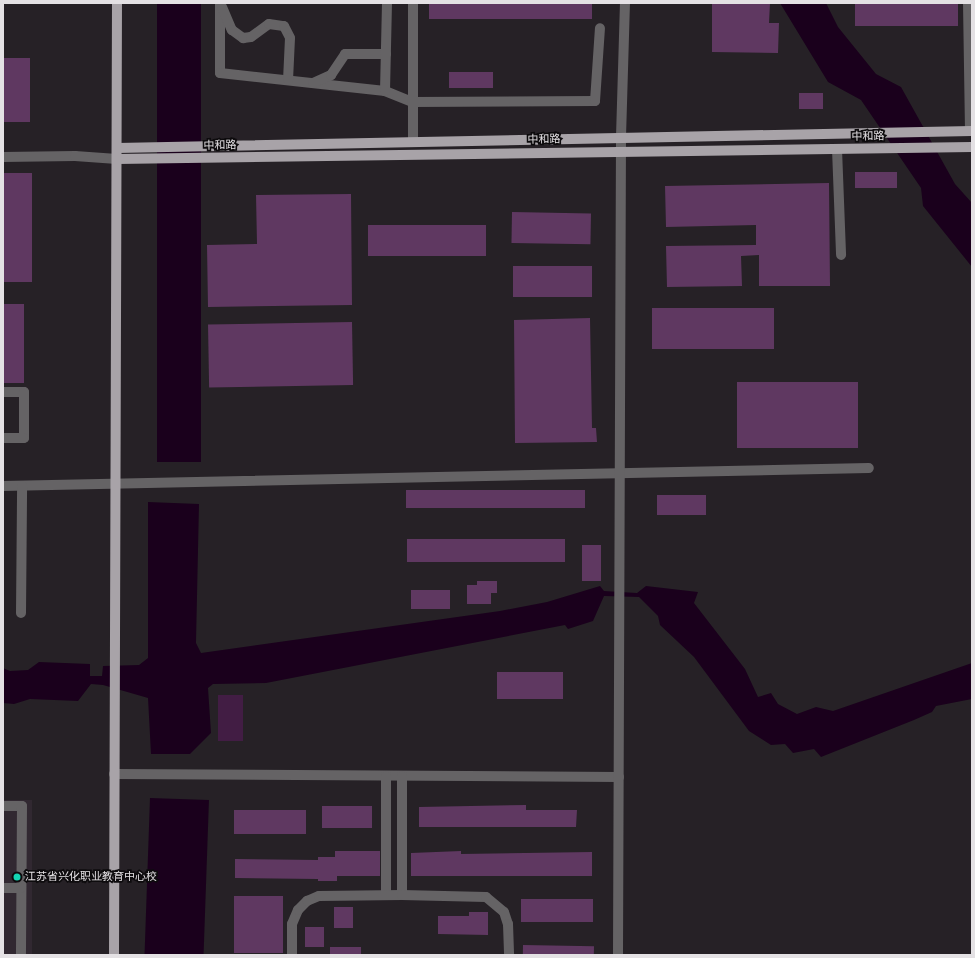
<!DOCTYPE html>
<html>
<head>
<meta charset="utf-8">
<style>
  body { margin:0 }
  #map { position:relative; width:975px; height:958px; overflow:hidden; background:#262126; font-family:Overpass,"Noto Sans SC",sans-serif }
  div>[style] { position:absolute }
  .built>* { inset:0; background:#312831; transform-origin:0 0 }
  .green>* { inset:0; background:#421d44; transform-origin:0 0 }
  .water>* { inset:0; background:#1a001c; transform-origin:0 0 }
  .building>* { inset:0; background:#5f3861; transform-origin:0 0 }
  .minor>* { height:10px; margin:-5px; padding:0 5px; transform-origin:5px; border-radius:5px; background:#656365 }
  .major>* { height:10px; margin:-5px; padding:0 5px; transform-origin:5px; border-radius:5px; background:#a8a3a8 }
  .dots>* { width:11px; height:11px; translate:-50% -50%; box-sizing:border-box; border:2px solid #0d0b0d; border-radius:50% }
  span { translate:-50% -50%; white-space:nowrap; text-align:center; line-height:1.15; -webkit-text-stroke:3.5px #0d0b0d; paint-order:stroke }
  .street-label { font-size:11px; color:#e4e1e4 }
  .poi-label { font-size:11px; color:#e4e1e4 }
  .left { translate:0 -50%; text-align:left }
  .frame { position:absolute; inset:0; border:4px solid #e4e1e4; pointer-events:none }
</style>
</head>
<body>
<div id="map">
  <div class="built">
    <div style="left:3px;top:800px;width:29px;height:155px"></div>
  </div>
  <div class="green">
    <div style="left:218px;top:695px;width:25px;height:46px"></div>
  </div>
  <div class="water">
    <div style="left:157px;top:3px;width:44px;height:459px"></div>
    <div style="clip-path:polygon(780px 3px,826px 3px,838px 27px,876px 74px,901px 87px,955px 184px,972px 203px,972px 267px,923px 206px,921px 188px,861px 100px,828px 82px)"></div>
    <div style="clip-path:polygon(148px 502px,199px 504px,196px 643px,201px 653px,500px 611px,547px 602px,600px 586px,604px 591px,637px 593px,646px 586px,698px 592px,694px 603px,745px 669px,758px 697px,771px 693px,778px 704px,797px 714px,816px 707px,833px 711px,972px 663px,972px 699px,936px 706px,932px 712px,914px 720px,821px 757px,814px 749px,793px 753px,785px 744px,771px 745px,749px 731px,694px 657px,660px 625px,658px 616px,639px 597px,604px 596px,593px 621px,568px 629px,565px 625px,266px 683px,213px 684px,208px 688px,211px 733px,190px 754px,151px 754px,148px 698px,103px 685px,91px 684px,78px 701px,30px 699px,14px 704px,3px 703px,3px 668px,10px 671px,28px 670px,39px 662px,90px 664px,90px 676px,102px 676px,103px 666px,139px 665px,148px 658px)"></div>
    <div style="left:150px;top:798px;width:59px;height:157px;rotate:2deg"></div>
  </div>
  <div class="building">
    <div style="left:429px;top:3px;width:163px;height:16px"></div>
    <div style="clip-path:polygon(712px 3px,770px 3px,769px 23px,779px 23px,778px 53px,712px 52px)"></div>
    <div style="left:855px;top:3px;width:103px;height:23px"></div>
    <div style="left:3px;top:58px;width:27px;height:64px"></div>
    <div style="left:449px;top:72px;width:44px;height:16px"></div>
    <div style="left:799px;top:93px;width:24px;height:16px"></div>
    <div style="left:897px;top:172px;width:16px;height:42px;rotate:90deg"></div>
    <div style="left:3px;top:173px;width:29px;height:109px"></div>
    <div style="clip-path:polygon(829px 183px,830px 286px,759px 286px,759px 255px,741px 256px,742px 286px,667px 287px,666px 246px,756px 245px,756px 225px,666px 227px,665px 186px)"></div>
    <div style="clip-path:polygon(351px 194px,352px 305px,208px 307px,207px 245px,257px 244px,256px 195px)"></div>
    <div style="left:512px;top:212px;width:79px;height:31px;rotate:1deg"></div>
    <div style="left:486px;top:225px;width:31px;height:118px;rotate:90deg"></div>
    <div style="left:513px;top:266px;width:79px;height:31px"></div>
    <div style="left:3px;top:304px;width:21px;height:79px"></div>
    <div style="left:652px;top:308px;width:122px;height:41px"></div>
    <div style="clip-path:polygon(590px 318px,592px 428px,596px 428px,597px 442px,515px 443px,514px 320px)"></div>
    <div style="left:352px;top:322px;width:63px;height:144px;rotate:89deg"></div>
    <div style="left:737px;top:382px;width:121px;height:66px"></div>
    <div style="left:585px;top:490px;width:18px;height:179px;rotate:90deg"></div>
    <div style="left:706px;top:495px;width:20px;height:49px;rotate:90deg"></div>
    <div style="left:565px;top:539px;width:23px;height:158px;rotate:90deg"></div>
    <div style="left:582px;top:545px;width:19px;height:36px"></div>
    <div style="clip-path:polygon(477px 581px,497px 581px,497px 593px,491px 593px,491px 604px,467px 604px,467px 585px,477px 585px)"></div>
    <div style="left:450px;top:590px;width:19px;height:39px;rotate:90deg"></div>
    <div style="left:497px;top:672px;width:66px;height:27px"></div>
    <div style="clip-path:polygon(526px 805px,526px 810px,577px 810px,576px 827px,419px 827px,419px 807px)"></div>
    <div style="left:322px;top:806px;width:50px;height:22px"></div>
    <div style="left:234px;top:810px;width:72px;height:24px"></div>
    <div style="clip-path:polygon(335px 851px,380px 851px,380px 876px,337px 876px,337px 881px,318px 881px,318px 879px,235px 878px,235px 859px,318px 860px,318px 857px,335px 857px)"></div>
    <div style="clip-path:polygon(461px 851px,461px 854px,592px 852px,592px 876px,411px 876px,411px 853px)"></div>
    <div style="left:234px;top:896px;width:49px;height:57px"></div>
    <div style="left:521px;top:899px;width:72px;height:23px"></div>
    <div style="left:353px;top:907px;width:21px;height:19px;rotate:90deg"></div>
    <div style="clip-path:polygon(469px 912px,488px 912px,488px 935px,438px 934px,438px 916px,469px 916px)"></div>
    <div style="left:305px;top:927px;width:19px;height:20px"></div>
    <div style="left:523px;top:945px;width:71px;height:10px;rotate:1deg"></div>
    <div style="left:330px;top:947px;width:31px;height:8px"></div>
  </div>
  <div class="minor">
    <div style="left:220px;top:3px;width:70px;rotate:90deg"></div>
    <div style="left:220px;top:73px;width:166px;rotate:6.2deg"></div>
    <div style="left:385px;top:91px;width:29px;rotate:22deg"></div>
    <div style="left:412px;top:102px;width:183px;rotate:-0.3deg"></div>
    <div style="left:595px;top:101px;width:73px;rotate:-86.1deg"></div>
    <div style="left:968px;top:3px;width:128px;rotate:89.1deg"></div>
    <div style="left:222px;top:7px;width:25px;rotate:67deg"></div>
    <div style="left:232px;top:30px;width:14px;rotate:36deg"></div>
    <div style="left:243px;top:38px;width:8px;rotate:-7deg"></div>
    <div style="left:251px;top:37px;width:22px;rotate:-36deg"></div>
    <div style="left:269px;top:24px;width:15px;rotate:8deg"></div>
    <div style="left:284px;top:26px;width:13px;rotate:63deg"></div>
    <div style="left:290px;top:38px;width:42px;rotate:92.7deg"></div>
    <div style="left:313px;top:83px;width:20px;rotate:-24deg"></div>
    <div style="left:331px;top:75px;width:25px;rotate:-56deg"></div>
    <div style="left:345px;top:54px;width:41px"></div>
    <div style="left:385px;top:91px;width:88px;rotate:-88.7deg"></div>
    <div style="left:413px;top:141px;width:138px;rotate:-90deg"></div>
    <div style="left:837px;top:149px;width:106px;rotate:87.8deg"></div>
    <div style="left:3px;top:157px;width:72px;rotate:-0.8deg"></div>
    <div style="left:75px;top:156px;width:42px;rotate:4.1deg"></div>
    <div style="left:3px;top:392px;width:21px"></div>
    <div style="left:24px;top:392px;width:46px;rotate:90deg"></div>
    <div style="left:24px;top:438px;width:21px;rotate:180deg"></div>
    <div style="left:3px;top:486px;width:866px;rotate:-1.19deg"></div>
    <div style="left:21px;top:613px;width:127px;rotate:-89.5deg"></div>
    <div style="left:114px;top:774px;width:505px;rotate:0.34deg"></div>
    <div style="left:386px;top:776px;width:119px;rotate:90deg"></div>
    <div style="left:402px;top:776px;width:119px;rotate:90deg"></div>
    <div style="left:3px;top:806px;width:19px"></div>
    <div style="left:22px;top:806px;width:149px;rotate:90.4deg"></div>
    <div style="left:3px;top:888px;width:18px"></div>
    <div style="left:292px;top:955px;width:31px;rotate:-90deg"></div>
    <div style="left:292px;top:924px;width:15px;rotate:-67deg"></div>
    <div style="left:298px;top:910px;width:13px;rotate:-45deg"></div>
    <div style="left:307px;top:901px;width:13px;rotate:-23deg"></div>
    <div style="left:319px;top:896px;width:83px;rotate:-0.7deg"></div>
    <div style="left:402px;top:895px;width:84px;rotate:1.4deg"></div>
    <div style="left:486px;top:897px;width:23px;rotate:40deg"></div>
    <div style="left:504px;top:912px;width:13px;rotate:72deg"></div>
    <div style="left:508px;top:924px;width:31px;rotate:88deg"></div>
    <div style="left:618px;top:955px;width:818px;rotate:-89.79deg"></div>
    <div style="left:621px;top:137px;width:134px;rotate:-88.3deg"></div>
  </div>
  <div class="major">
    <div style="left:117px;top:148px;width:855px;rotate:-1.14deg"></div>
    <div style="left:117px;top:159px;width:855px;rotate:-0.8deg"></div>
    <div style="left:114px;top:955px;width:952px;rotate:-89.82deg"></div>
  </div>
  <div class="dots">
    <div style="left:17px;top:877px;background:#13d5b3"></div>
  </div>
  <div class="street-label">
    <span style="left:868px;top:137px;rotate:-1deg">中和路</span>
    <span style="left:544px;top:140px;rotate:-1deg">中和路</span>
    <span style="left:220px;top:146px;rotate:-1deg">中和路</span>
  </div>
  <div class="poi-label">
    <span class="left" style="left:25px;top:877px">江苏省兴化职业教育中心校</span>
  </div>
  <div class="frame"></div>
</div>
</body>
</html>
